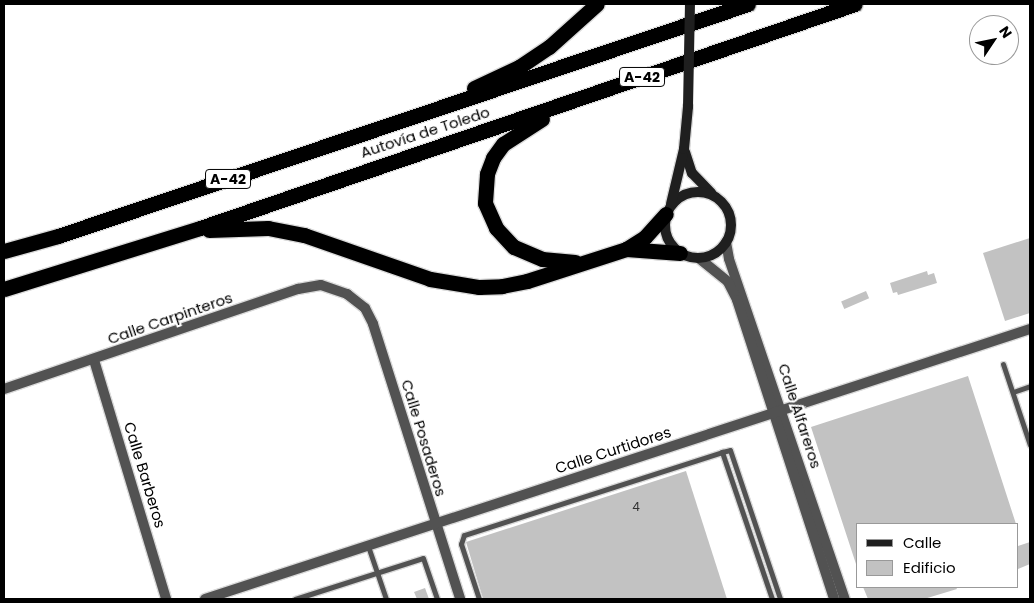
<!DOCTYPE html>
<html>
<head>
<meta charset="utf-8">
<style>
  body { margin:0 }
  #map { position:relative; width:1034px; height:603px; overflow:hidden; background:#fff; font-family:Poppins,sans-serif }
  div>[style] { position:absolute }
  .building>* { inset:0; background:#c2c2c2; transform-origin:0 0 }
  .roads { filter:drop-shadow(1px 0 #dbdbdb) drop-shadow(-1px 0 #dbdbdb) drop-shadow(0 1px #dbdbdb) drop-shadow(0 -1px #dbdbdb) }
  .lane>* { height:5px; margin:-2.5px; padding:0 2.5px; transform-origin:2.5px; border-radius:2.5px; background:#525252 }
  .street>* { height:10px; margin:-5px; padding:0 5px; transform-origin:5px; border-radius:5px; background:#525252 }
  .secondary>* { height:10px; margin:-5px; padding:0 5px; transform-origin:5px; border-radius:5px; background:#1f1f1f }
  .secondary>.ring { margin:-5px; padding:0; box-sizing:content-box; background:none; border:10px solid #1f1f1f; border-radius:50% }
  .highway>* { height:15px; margin:-7.5px; padding:0 7.5px; transform-origin:7.5px; border-radius:7.5px; background:#000 }
  .secondary-bridge>* { height:10px; margin:-5px; padding:0 5px; transform-origin:5px; border-radius:5px; background:#1f1f1f }
  span { translate:-50% -50%; white-space:nowrap; text-align:center; line-height:1.15; -webkit-text-stroke:4px #fff; paint-order:stroke }
  .number-label { font-size:12px; color:#303030 }
  .number-label span { -webkit-text-stroke-width:0 }
  .shield-label span { padding:1px 4px; background:#fff; border:1px solid; border-radius:4px; -webkit-text-stroke-width:0 }
  .shield-label { font-size:14px; color:#000; font-weight:700 }
  .street-label { font-size:15px; color:#000 }
  .frame { position:absolute; inset:0; border:5px solid #000; pointer-events:none }
  .legend { position:absolute; left:856px; top:523px; width:162px; height:65px; box-sizing:border-box; background:#fff; border:1px solid #999; margin:0; padding:6px 9px; list-style:none; font-size:15px; color:#000 }
  .legend li { display:flex; align-items:center; gap:10px; height:25px }
  .legend b { width:25px; border:1px solid #999 }
  .north { position:absolute; left:969px; top:15px; width:50px; height:50px; box-sizing:border-box; background:#fff; border:1px solid #999; border-radius:50%; rotate:56deg; font-size:14px; font-weight:700; line-height:20px; text-align:center; color:#000 }
  .north::after { content:''; display:block; margin:auto; width:18px; height:22px; background:#000; clip-path:polygon(50% 0,100% 100%,50% 72%,0 100%) }
</style>
</head>
<body>
<div id="map">
  <div class="building">
    <div style="clip-path:polygon(1030px 238px,1030px 313px,1005px 321px,983px 253px)"></div>
    <div style="clip-path:polygon(927px 271px,928px 275px,934px 273px,937px 283px,898px 295px,897px 292px,893px 293px,890px 283px)"></div>
    <div style="left:866px;top:291px;width:8px;height:27px;rotate:67deg"></div>
    <div style="clip-path:polygon(968px 376px,1016px 524px,858px 524px,856px 564px,811px 427px)"></div>
    <div style="clip-path:polygon(686px 471px,727px 599px,483px 599px,466px 542px)"></div>
    <div style="clip-path:polygon(1030px 542px,1030px 564px,1018px 569px,1018px 546px)"></div>
    <div style="clip-path:polygon(863px 587px,956px 587px,957px 589px,924px 599px,868px 599px)"></div>
    <div style="clip-path:polygon(425px 588px,429px 599px,417px 599px,414px 592px)"></div>
  </div>
  <div class="roads">
    <div class="lane">
      <div style="left:1003px;top:364px;width:85px;rotate:71.6deg"></div>
      <div style="left:1013px;top:392px;width:18px;rotate:-19deg"></div>
      <div style="left:722px;top:452px;width:8px;rotate:-14deg"></div>
      <div style="left:730px;top:450px;width:157px;rotate:71.4deg"></div>
      <div style="left:368px;top:546px;width:56px;rotate:71.2deg"></div>
      <div style="left:295px;top:599px;width:134px;rotate:-17.8deg"></div>
      <div style="left:423px;top:558px;width:43px;rotate:71.1deg"></div>
      <div style="left:479px;top:599px;width:58px;rotate:-108.1deg"></div>
      <div style="left:461px;top:544px;width:9px;rotate:-72deg"></div>
      <div style="left:464px;top:535px;width:271px;rotate:-17.8deg"></div>
      <div style="left:722px;top:452px;width:155px;rotate:71.2deg"></div>
    </div>
    <div class="street">
      <div style="left:726px;top:242px;width:17px;rotate:80deg"></div>
      <div style="left:729px;top:259px;width:359px;rotate:71.2deg"></div>
      <div style="left:700px;top:259px;width:36px;rotate:39deg"></div>
      <div style="left:728px;top:282px;width:20px;rotate:63deg"></div>
      <div style="left:737px;top:300px;width:314px;rotate:72deg"></div>
      <div style="left:94px;top:360px;width:250px;rotate:73.2deg"></div>
      <div style="left:4px;top:389px;width:311px;rotate:-18.8deg"></div>
      <div style="left:298px;top:289px;width:23px;rotate:-10deg"></div>
      <div style="left:321px;top:285px;width:28px;rotate:19deg"></div>
      <div style="left:347px;top:294px;width:23px;rotate:38deg"></div>
      <div style="left:365px;top:308px;width:18px;rotate:63deg"></div>
      <div style="left:373px;top:324px;width:288px;rotate:72.4deg"></div>
      <div style="left:205px;top:599px;width:868px;rotate:-18.12deg"></div>
    </div>
    <div class="secondary">
      <div style="left:685px;top:152px;width:22px;rotate:72deg"></div>
      <div style="left:692px;top:173px;width:28px;rotate:46deg"></div>
      <div class="ring" style="left:665px;top:192px;width:56px;height:56px"></div>
      <div style="left:671px;top:204px;width:57px;rotate:-76.7deg"></div>
      <div style="left:684px;top:149px;width:42px;rotate:-84.6deg"></div>
    </div>
    <div class="highway">
      <div style="left:474px;top:88px;width:50px;rotate:-25deg"></div>
      <div style="left:519px;top:67px;width:36px;rotate:-34deg"></div>
      <div style="left:549px;top:47px;width:64px;rotate:-41.9deg"></div>
      <div style="left:542px;top:119px;width:46px;rotate:147.3deg"></div>
      <div style="left:503px;top:144px;width:17px;rotate:126deg"></div>
      <div style="left:493px;top:158px;width:17px;rotate:111deg"></div>
      <div style="left:487px;top:174px;width:29px;rotate:94deg"></div>
      <div style="left:485px;top:203px;width:27px;rotate:66deg"></div>
      <div style="left:496px;top:228px;width:26px;rotate:47deg"></div>
      <div style="left:514px;top:247px;width:30px;rotate:23deg"></div>
      <div style="left:542px;top:259px;width:33px;rotate:5deg"></div>
      <div style="left:209px;top:230px;width:59px;rotate:-1.9deg"></div>
      <div style="left:268px;top:228px;width:37px;rotate:11deg"></div>
      <div style="left:304px;top:235px;width:133px;rotate:19.2deg"></div>
      <div style="left:430px;top:279px;width:50px;rotate:9.3deg"></div>
      <div style="left:479px;top:287px;width:23px;rotate:-2deg"></div>
      <div style="left:502px;top:286px;width:25px;rotate:-11deg"></div>
      <div style="left:527px;top:281px;width:104px;rotate:-17.9deg"></div>
      <div style="left:626px;top:249px;width:22px;rotate:-32deg"></div>
      <div style="left:645px;top:237px;width:31px;rotate:-48deg"></div>
      <div style="left:626px;top:249px;width:54px;rotate:4.2deg"></div>
      <div style="left:4px;top:251px;width:56px;rotate:-15.5deg"></div>
      <div style="left:58px;top:236px;width:728px;rotate:-18.58deg"></div>
      <div style="left:4px;top:289px;width:205px;rotate:-17.3deg"></div>
      <div style="left:200px;top:228px;width:692px;rotate:-18.88deg"></div>
    </div>
  </div>
  <div class="secondary-bridge">
    <div style="left:688px;top:107px;width:103px;rotate:-88.9deg"></div>
  </div>
  <div class="number-label">
    <span style="left:636px;top:507px">4</span>
  </div>
  <div class="shield-label">
    <span style="left:642px;top:77px">A-42</span>
    <span style="left:228px;top:179px">A-42</span>
  </div>
  <div class="street-label">
    <span style="left:425px;top:132px;rotate:-18deg">Autovía de Toledo</span>
    <span style="left:170px;top:318px;rotate:-19deg">Calle Carpinteros</span>
    <span style="left:800px;top:416px;rotate:72deg">Calle Alfareros</span>
    <span style="left:424px;top:438px;rotate:73deg">Calle Posaderos</span>
    <span style="left:613px;top:450px;rotate:-18deg">Calle Curtidores</span>
    <span style="left:145px;top:475px;rotate:73deg">Calle Barberos</span>
  </div>
  <div class="frame"></div>
  <ul class="legend">
  <li><b style="height:6px;background:#1f1f1f"></b>Calle</li>
  <li><b style="height:14px;background:#c2c2c2"></b>Edificio</li>
  </ul>
  <div class="north">N</div>
</div>
</body>
</html>
